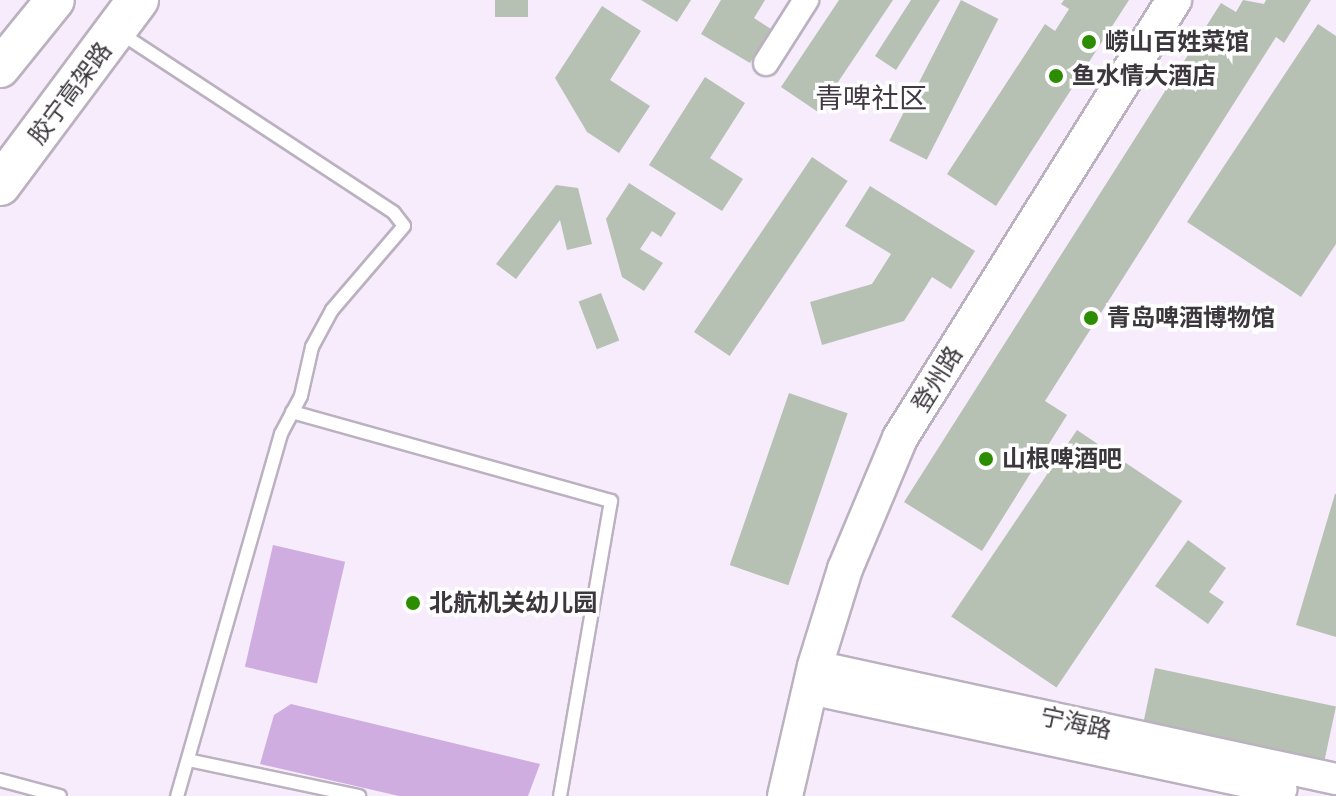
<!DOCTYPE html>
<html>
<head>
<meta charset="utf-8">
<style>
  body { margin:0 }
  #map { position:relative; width:1336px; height:796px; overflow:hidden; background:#f6ecfb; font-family:Mulish,"Noto Sans SC",sans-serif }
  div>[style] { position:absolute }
  .green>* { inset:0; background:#d0ade1; transform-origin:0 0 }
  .building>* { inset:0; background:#b6c1b4; transform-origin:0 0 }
  .roads { filter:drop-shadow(2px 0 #bbb1c0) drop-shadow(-2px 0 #bbb1c0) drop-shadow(0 2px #bbb1c0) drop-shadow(0 -2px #bbb1c0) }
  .service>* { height:12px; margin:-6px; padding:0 6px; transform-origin:6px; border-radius:6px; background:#fff }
  .minor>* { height:24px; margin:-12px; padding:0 12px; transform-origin:12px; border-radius:12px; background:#fff }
  .tertiary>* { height:30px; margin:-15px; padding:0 15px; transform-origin:15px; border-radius:15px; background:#fff }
  .secondary>* { height:34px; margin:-17px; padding:0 17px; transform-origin:17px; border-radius:17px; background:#fff }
  .primary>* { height:38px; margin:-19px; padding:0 19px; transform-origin:19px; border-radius:19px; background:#fff }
  .trunk>* { height:40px; margin:-20px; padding:0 20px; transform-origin:20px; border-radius:20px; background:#fff }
  .dots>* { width:22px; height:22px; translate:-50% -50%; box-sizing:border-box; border:4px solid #fff; border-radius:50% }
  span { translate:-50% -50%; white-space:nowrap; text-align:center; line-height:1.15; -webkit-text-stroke:7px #fff; paint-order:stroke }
  .poi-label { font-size:24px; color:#3b373d; font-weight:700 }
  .left { translate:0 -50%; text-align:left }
  .street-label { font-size:24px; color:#3b373d }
  .quarter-label { font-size:28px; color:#413a45 }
</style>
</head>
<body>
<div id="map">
  <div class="green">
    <div style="left:273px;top:545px;width:74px;height:125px;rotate:13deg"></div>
    <div style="clip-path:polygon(291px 704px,540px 764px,528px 796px,399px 796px,260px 764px,274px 715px)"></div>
  </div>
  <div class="building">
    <div style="left:495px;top:0;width:33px;height:17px"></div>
    <div style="clip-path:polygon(641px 0,691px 0,677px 22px)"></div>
    <div style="clip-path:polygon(721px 0,765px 0,754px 18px,771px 29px,750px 63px,701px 34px)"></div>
    <div style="clip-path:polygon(839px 0,893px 0,818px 112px,781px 87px)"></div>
    <div style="clip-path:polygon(911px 0,940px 0,896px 70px,875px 56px)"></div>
    <div style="left:961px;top:0;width:42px;height:158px;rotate:27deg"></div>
    <div style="clip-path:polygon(1064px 0,1129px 0,996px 206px,947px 174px,1045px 24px,1055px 31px,1069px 9px,1061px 4px)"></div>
    <div style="clip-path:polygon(1243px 0,1264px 4px,1266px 0,1311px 0,1284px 43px,1276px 37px,1045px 401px,1067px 415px,982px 551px,904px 502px,1221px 3px,1236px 12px)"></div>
    <div style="clip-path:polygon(602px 6px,641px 31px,610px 80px,650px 106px,619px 153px,587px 132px,555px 78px)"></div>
    <div style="clip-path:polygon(1318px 24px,1336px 36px,1336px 244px,1301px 297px,1187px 222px)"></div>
    <div style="clip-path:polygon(705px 77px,745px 103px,710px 158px,743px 179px,722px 211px,649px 165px)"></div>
    <div style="left:812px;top:157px;width:43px;height:211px;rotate:34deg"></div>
    <div style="clip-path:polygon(629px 183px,676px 213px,661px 237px,652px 231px,640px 249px,663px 263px,644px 291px,622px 277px,606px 219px)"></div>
    <div style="clip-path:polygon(556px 185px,578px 188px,592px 244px,567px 250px,560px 220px,516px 279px,496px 264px)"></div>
    <div style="clip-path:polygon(870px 186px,975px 251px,951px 289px,932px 277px,904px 321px,822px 345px,810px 302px,872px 284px,891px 254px,845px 226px)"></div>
    <div style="left:601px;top:293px;width:51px;height:24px;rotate:69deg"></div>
    <div style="left:789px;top:393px;width:62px;height:182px;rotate:19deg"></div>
    <div style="left:1077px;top:430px;width:127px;height:225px;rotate:34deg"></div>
    <div style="clip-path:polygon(1335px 494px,1336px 494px,1336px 637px,1296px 625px)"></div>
    <div style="clip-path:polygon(1188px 540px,1226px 568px,1209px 592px,1224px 602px,1208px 624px,1155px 586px)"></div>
    <div style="left:1155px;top:668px;width:185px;height:57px;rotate:12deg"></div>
  </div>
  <div class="roads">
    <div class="service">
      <div style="left:128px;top:38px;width:318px;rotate:33.3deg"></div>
      <div style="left:394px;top:213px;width:16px;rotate:52deg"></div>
      <div style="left:404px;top:226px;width:111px;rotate:130.6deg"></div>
      <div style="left:332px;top:310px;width:42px;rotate:118.4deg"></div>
      <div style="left:312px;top:347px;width:50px;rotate:102.7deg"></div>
      <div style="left:301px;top:396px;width:43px;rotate:117.8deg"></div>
      <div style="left:281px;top:434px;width:377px;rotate:106deg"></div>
      <div style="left:292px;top:412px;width:331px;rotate:15.6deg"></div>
      <div style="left:611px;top:501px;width:299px;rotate:99.8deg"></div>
      <div style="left:188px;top:760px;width:175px;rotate:11.9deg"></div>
      <div style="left:0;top:780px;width:62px;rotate:14.9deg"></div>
    </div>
    <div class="minor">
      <div style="left:766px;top:63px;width:75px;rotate:-57.6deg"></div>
    </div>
    <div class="tertiary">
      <div style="left:815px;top:666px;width:533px;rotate:12.24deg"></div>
      <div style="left:810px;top:689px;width:482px;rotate:12deg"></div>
    </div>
    <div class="secondary">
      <div style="left:785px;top:796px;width:133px;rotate:-77deg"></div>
      <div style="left:815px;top:666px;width:102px;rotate:-72.8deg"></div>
      <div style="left:845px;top:569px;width:142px;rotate:-67.2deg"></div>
      <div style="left:900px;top:438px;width:517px;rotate:-57.97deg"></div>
    </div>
    <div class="primary">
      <div style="left:0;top:68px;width:87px;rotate:-51deg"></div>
    </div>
    <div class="trunk">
      <div style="left:0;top:185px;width:231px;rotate:-53.3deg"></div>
    </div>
  </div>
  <div class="dots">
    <div style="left:1089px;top:42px;background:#2c8d00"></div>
    <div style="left:1056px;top:76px;background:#2c8d00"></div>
    <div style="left:1091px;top:318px;background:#2c8d00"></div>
    <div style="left:986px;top:459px;background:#2c8d00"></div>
    <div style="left:413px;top:603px;background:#2c8d00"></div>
  </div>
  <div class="poi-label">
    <span class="left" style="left:1105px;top:42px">崂山百姓菜馆</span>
    <span class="left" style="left:1072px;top:76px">鱼水情大酒店</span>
    <span class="left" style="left:1107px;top:318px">青岛啤酒博物馆</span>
    <span class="left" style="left:1002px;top:459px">山根啤酒吧</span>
    <span class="left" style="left:429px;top:603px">北航机关幼儿园</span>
  </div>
  <div class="street-label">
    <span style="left:70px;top:93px;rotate:-53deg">胶宁高架路</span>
    <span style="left:937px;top:379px;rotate:-58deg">登州路</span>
    <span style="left:1076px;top:723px;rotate:12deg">宁海路</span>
  </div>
  <div class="quarter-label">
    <span style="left:871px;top:98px">青啤社区</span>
  </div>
</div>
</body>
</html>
